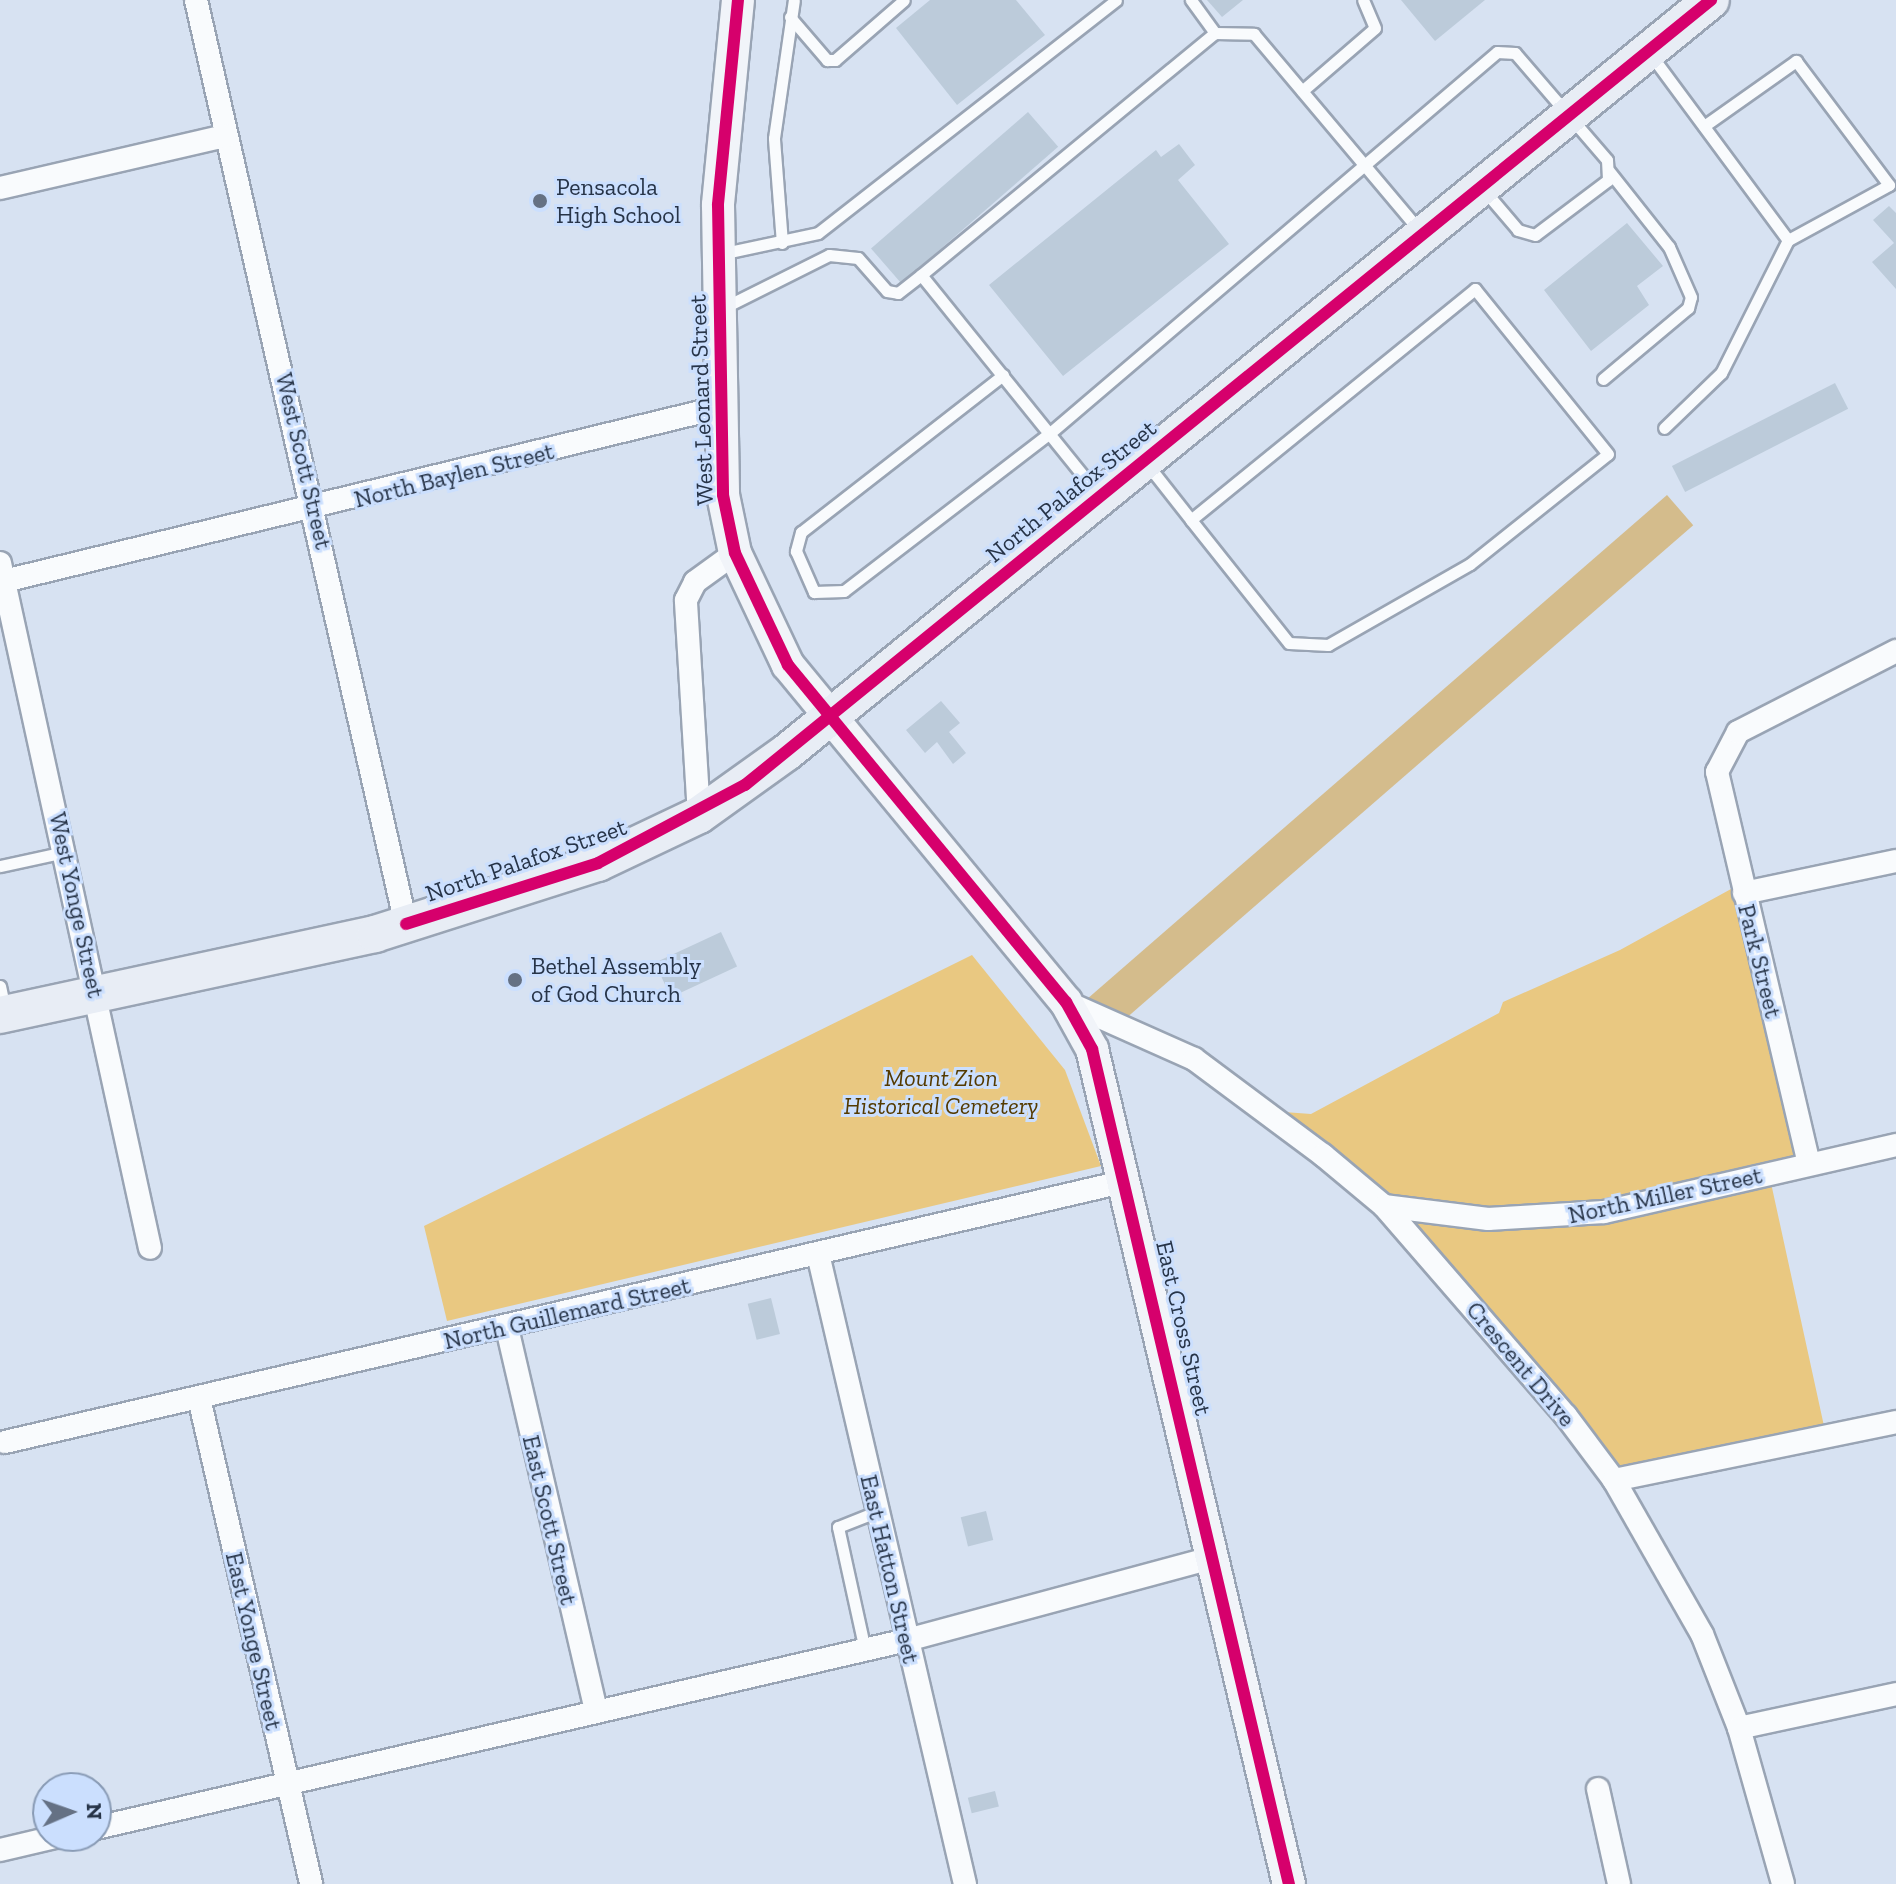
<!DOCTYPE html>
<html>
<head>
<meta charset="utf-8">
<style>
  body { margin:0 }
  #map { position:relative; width:1896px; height:1884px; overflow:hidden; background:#d7e2f2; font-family:"Zilla Slab",serif }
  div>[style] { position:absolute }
  .green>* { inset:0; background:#e9c881 }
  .forest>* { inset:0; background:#d4bc8c; transform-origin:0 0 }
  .building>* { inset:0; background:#bccbda; transform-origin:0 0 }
  .roads { filter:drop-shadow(2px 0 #99a4b4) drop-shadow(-2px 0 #99a4b4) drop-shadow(0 2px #99a4b4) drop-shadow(0 -2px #99a4b4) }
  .lane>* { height:11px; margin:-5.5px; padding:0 5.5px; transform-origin:5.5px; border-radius:5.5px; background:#f9fbfd }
  .street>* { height:22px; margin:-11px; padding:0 11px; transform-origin:11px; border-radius:11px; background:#f9fbfd }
  .secondary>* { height:32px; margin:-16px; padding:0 16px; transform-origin:16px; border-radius:16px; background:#f1f4f9 }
  .primary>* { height:36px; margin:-18px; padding:0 18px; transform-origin:18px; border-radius:18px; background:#e8edf5 }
  .cycleway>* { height:12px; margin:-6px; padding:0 6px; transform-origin:6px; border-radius:6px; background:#d6006c }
  .dots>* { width:22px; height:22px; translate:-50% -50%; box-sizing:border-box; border:4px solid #cbdffe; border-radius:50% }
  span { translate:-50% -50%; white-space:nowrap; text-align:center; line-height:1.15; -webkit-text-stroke:6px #cbdffe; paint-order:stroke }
  .poi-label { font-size:24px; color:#273448 }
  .left { translate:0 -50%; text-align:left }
  .street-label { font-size:24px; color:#273448 }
  .park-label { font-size:24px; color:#543a00; font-style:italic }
  .north { position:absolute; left:32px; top:1772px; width:80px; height:80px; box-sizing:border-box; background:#cbdffe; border:2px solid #899bb5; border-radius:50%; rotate:88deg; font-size:22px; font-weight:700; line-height:32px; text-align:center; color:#273448 }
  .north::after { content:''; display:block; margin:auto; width:28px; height:36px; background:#657184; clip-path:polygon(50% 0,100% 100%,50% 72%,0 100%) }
</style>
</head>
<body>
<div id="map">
  <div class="green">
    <div style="clip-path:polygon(1731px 889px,1796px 1157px,1602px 1202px,1488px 1209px,1390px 1196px,1284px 1112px,1311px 1114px,1499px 1013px,1503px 1002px,1620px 950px)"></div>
    <div style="clip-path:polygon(972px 955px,1065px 1070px,1101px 1166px,447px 1321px,424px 1226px)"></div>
    <div style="clip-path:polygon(1771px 1183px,1824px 1426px,1621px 1469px,1412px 1221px,1550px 1228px)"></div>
  </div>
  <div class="forest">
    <div style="left:1667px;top:495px;width:40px;height:768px;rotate:49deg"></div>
  </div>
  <div class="building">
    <div style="clip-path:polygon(930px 0,1016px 0,1045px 35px,957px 105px,896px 28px)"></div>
    <div style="clip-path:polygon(1207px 0,1243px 0,1222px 17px)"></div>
    <div style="clip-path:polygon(1401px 0,1485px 0,1435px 41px)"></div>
    <div style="left:1028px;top:112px;width:46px;height:208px;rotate:49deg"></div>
    <div style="clip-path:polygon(1179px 144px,1195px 165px,1178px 180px,1229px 244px,1063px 376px,989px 285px,1156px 150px,1161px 157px)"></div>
    <div style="clip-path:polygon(1889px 206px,1896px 213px,1896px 289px,1872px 262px,1894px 243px,1873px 220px)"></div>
    <div style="clip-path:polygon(1627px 223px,1663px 266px,1637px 286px,1649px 305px,1591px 351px,1544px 290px)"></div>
    <div style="left:1835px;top:383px;width:29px;height:183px;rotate:63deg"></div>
    <div style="clip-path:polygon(941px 701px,960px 723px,949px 732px,966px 753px,953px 764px,937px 742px,925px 753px,906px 730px)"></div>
    <div style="left:721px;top:932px;width:38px;height:73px;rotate:65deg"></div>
    <div style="left:771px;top:1298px;width:37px;height:24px;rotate:76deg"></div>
    <div style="left:986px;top:1511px;width:30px;height:26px;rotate:76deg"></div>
    <div style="left:995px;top:1791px;width:16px;height:28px;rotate:76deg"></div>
  </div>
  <div class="roads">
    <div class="lane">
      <div style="left:1191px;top:0;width:41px;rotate:54deg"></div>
      <div style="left:790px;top:17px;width:57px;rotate:49.3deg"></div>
      <div style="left:827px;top:60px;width:8px"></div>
      <div style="left:835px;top:60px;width:91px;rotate:-41deg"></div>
      <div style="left:1651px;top:55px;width:230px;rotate:53.5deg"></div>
      <div style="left:1788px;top:240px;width:149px;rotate:116.7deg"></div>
      <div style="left:1721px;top:373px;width:79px;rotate:136deg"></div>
      <div style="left:1302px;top:91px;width:96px;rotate:-40.8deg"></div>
      <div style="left:1375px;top:28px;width:30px;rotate:-113deg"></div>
      <div style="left:1704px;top:126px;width:113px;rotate:-35.2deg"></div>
      <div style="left:1796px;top:61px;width:155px;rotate:53.1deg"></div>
      <div style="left:1889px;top:185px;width:115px;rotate:151.4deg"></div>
      <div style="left:782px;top:243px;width:105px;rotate:-94.4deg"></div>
      <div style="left:774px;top:138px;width:139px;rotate:-81.8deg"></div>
      <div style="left:720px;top:254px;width:100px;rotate:-12.1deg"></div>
      <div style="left:818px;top:233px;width:378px;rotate:-38deg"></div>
      <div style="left:725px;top:307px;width:116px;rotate:-26.6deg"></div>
      <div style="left:829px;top:255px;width:29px;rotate:6deg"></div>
      <div style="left:858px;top:258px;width:44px;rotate:48.7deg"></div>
      <div style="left:887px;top:291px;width:11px;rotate:10deg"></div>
      <div style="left:898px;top:293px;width:29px;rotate:-38deg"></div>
      <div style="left:1003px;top:375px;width:256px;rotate:142.1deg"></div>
      <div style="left:801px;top:532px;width:20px;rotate:105deg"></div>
      <div style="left:796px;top:551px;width:45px;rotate:66.3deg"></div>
      <div style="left:814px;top:592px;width:30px;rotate:-2deg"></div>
      <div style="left:844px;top:591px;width:260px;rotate:-37.5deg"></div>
      <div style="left:1050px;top:433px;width:587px;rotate:-40.44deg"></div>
      <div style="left:1497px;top:52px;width:18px;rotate:3deg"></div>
      <div style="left:1515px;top:53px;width:141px;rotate:49.3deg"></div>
      <div style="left:1607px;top:160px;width:20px;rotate:87deg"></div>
      <div style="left:1608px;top:180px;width:91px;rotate:143deg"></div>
      <div style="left:1535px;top:235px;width:18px;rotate:-164deg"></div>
      <div style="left:1518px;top:230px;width:54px;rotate:-130.5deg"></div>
      <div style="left:1603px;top:379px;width:111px;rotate:-39.9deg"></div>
      <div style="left:1688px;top:308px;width:11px;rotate:-75deg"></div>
      <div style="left:1691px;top:297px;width:55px;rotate:-113.7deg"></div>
      <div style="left:1669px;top:247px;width:97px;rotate:-128.3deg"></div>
      <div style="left:1147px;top:464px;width:71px;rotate:51.8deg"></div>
      <div style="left:1191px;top:520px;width:157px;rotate:51.5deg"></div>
      <div style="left:1289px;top:643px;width:39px;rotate:3deg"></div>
      <div style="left:1328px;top:645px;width:163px;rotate:-29.7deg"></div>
      <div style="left:1470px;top:564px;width:176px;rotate:-38.6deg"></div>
      <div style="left:1608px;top:454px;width:212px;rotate:-128.9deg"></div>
      <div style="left:1475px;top:289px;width:366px;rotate:140.9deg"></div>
      <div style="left:1097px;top:493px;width:280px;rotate:-128.9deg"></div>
      <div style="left:921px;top:275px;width:381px;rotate:-39.5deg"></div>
      <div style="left:1215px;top:33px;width:39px;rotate:1deg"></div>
      <div style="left:1254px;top:34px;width:259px;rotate:49.9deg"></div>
      <div style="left:0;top:866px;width:66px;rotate:-12.3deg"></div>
      <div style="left:0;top:986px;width:24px;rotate:78deg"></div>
      <div style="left:865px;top:1650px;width:126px;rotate:-102.4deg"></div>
      <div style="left:838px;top:1527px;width:41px;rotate:-21.5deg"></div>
    </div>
    <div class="street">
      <div style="left:196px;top:0;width:948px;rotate:77.2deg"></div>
      <div style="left:0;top:188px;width:232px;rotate:-13deg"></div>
      <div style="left:0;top:563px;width:701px;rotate:77.65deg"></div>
      <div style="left:0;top:582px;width:742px;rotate:-13.64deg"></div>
      <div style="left:699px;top:815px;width:215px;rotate:-93.5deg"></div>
      <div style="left:686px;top:600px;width:20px;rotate:-63deg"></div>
      <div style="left:695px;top:582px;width:49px;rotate:-35.9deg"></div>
      <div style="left:1744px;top:893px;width:155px;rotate:-11.9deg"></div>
      <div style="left:1066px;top:1002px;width:140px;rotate:24deg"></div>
      <div style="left:1194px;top:1059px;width:161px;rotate:36.7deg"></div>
      <div style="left:1323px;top:1155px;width:80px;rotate:39.9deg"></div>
      <div style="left:1384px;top:1206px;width:278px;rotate:49.1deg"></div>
      <div style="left:1566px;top:1416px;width:80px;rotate:53.1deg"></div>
      <div style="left:1614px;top:1480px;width:177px;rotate:60.3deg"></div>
      <div style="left:1702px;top:1634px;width:101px;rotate:68.5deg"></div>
      <div style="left:1739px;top:1728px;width:162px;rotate:74.2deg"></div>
      <div style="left:1809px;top:1164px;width:403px;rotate:-103.2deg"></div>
      <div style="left:1717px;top:772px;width:45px;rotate:-62.3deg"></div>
      <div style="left:1738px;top:732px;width:178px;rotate:-27.1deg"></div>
      <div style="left:1384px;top:1206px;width:105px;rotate:7.1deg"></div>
      <div style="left:1488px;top:1219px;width:116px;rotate:-3.5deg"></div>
      <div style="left:1604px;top:1212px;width:300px;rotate:-12.9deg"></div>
      <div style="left:818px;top:1254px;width:647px;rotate:76.87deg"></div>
      <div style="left:507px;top:1328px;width:393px;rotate:76.9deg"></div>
      <div style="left:199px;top:1398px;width:499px;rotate:77deg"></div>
      <div style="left:5px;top:1442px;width:1152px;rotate:-13.1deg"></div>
      <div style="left:1614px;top:1480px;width:288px;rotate:-11.6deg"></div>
      <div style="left:1739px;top:1728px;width:161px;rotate:-12.2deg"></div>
      <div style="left:1598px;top:1789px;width:97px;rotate:77.5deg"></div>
      <div style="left:96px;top:1828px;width:833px;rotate:-13.05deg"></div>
      <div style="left:907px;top:1640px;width:318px;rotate:-15.1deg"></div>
      <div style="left:0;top:1850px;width:61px;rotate:-13.3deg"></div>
    </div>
    <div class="secondary">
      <div style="left:738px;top:0;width:206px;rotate:95.6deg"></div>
      <div style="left:718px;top:205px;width:290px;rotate:89deg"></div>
      <div style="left:723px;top:495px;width:59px;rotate:78.3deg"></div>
      <div style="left:735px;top:553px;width:124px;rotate:64.7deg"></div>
      <div style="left:788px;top:665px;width:437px;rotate:50.5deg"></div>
      <div style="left:1066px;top:1002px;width:54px;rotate:61deg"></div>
      <div style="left:1092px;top:1049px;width:858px;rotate:76.73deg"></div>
    </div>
    <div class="primary">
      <div style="left:0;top:1015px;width:384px;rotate:-12.2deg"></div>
      <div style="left:375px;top:934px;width:234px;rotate:-17.7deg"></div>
      <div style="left:598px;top:863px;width:112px;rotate:-25.4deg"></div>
      <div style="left:699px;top:815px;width:108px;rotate:-35.6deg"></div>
      <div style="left:787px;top:752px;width:1191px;rotate:-39.14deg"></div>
    </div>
  </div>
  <div class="cycleway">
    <div style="left:738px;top:0;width:206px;rotate:95.6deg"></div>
    <div style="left:718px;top:205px;width:290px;rotate:89deg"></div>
    <div style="left:723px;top:495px;width:59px;rotate:78.3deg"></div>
    <div style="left:735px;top:553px;width:124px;rotate:64.7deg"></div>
    <div style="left:788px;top:665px;width:437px;rotate:50.5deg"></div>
    <div style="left:1066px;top:1002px;width:54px;rotate:61deg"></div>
    <div style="left:1092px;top:1049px;width:858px;rotate:76.73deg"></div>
    <div style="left:406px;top:924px;width:201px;rotate:-17.6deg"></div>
    <div style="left:598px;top:863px;width:166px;rotate:-28deg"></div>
    <div style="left:745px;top:785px;width:1245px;rotate:-39.1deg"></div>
  </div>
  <div class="dots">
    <div style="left:540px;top:201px;background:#657184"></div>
    <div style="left:515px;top:980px;background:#657184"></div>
  </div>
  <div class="poi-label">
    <span class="left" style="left:556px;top:201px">Pensacola<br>High School</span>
    <span class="left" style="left:531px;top:980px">Bethel Assembly<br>of God Church</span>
  </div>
  <div class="street-label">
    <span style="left:701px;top:400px;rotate:-92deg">West Leonard Street</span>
    <span style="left:304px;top:461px;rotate:77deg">West Scott Street</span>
    <span style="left:454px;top:475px;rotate:-14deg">North Baylen Street</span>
    <span style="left:1071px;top:491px;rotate:-39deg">North Palafox Street</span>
    <span style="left:526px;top:860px;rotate:-19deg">North Palafox Street</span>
    <span style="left:77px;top:905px;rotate:78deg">West Yonge Street</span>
    <span style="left:1760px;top:961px;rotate:76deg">Park Street</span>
    <span style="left:1665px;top:1195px;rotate:-12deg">North Miller Street</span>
    <span style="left:567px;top:1313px;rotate:-13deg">North Guillemard Street</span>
    <span style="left:1184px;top:1328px;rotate:77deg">East Cross Street</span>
    <span style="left:1521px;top:1364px;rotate:50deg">Crescent Drive</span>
    <span style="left:550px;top:1520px;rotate:77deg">East Scott Street</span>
    <span style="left:890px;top:1569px;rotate:77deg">East Hatton Street</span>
    <span style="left:254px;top:1641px;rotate:77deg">East Yonge Street</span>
  </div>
  <div class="park-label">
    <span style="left:941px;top:1092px">Mount Zion<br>Historical Cemetery</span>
  </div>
  <div class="north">N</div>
</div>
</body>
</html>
